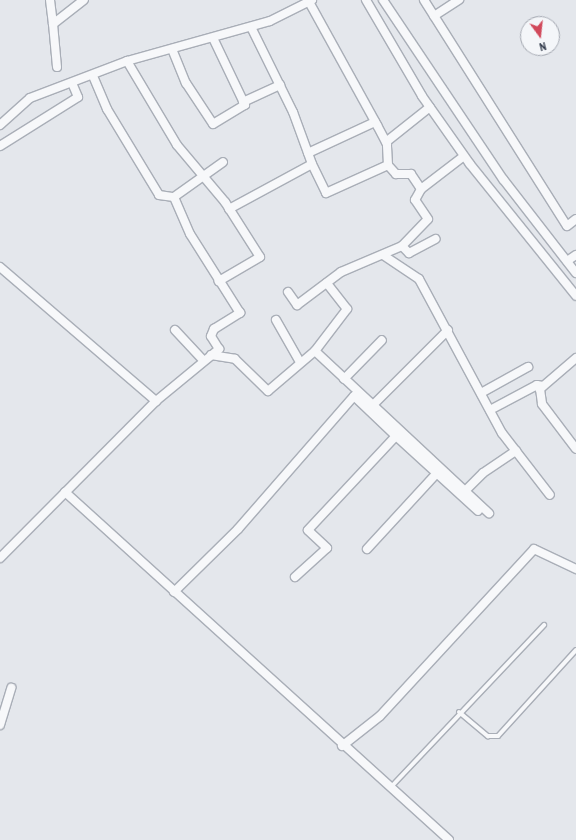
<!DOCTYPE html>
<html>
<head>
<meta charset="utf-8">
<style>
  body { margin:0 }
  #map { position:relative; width:576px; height:840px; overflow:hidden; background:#e4e7ec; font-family:"Archivo Narrow",sans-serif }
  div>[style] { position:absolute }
  .roads { filter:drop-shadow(1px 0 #a9aeb7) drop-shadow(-1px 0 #a9aeb7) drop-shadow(0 1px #a9aeb7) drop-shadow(0 -1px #a9aeb7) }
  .lane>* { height:4px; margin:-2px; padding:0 2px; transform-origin:2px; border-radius:2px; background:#f7f8fa }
  .street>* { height:8px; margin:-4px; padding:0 4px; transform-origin:4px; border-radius:4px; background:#f7f8fa }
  span { translate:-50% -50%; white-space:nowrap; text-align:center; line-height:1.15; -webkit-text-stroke:3px #f4f6f9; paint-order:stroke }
  .north { position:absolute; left:520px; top:16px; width:40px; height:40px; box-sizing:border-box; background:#f4f6f9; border:1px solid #a4a8b1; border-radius:50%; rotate:165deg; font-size:11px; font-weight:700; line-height:16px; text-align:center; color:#2b3445 }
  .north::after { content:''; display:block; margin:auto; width:14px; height:18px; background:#d1495b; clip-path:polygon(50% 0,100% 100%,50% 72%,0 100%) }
</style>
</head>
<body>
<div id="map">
  <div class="roads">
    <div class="lane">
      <div style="left:459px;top:712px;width:38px;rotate:40deg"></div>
      <div style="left:488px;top:736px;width:10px"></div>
      <div style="left:498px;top:736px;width:116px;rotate:-47.8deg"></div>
      <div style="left:391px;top:787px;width:223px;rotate:-46.6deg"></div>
    </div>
    <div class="street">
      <div style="left:50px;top:0;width:24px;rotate:83deg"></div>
      <div style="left:366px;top:0;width:111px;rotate:59.7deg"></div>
      <div style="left:422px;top:96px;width:83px;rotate:54.8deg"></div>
      <div style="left:470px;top:164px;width:169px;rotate:51.2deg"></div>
      <div style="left:383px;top:0;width:216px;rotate:56.2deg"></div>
      <div style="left:503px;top:179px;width:119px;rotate:52.2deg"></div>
      <div style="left:424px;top:0;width:267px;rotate:57.7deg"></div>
      <div style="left:567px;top:226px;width:11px;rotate:-38deg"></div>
      <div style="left:434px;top:16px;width:30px;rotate:-33deg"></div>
      <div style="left:251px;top:27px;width:95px;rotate:63.7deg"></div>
      <div style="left:293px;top:112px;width:55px;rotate:69.9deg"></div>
      <div style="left:172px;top:49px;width:37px;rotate:68deg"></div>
      <div style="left:186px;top:83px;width:49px;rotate:56.6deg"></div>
      <div style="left:213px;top:124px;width:37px;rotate:-31deg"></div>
      <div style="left:245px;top:105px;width:74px;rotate:-115.5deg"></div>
      <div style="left:127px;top:61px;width:98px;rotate:59.2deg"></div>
      <div style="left:177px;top:145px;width:75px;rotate:49.9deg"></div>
      <div style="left:225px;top:202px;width:65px;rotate:57.5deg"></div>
      <div style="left:260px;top:257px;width:48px;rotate:149.7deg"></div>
      <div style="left:57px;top:67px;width:43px;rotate:-95.3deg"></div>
      <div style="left:53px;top:24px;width:39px;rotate:-38deg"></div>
      <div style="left:93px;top:76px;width:36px;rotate:67deg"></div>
      <div style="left:107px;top:109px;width:100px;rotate:58.8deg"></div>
      <div style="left:159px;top:195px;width:15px;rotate:8deg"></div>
      <div style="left:174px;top:197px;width:60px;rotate:-35.5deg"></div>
      <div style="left:243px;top:102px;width:41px;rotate:-24.7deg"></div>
      <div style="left:0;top:125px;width:40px;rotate:-42deg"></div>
      <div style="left:30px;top:98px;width:104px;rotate:-20.9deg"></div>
      <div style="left:127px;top:61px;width:148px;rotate:-15.6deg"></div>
      <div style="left:270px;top:21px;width:47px;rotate:-26.6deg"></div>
      <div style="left:386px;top:142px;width:56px;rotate:-38.5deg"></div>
      <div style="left:0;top:146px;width:92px;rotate:-32.1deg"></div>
      <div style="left:78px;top:97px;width:15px;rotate:-113deg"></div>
      <div style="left:308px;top:153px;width:74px;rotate:-24.8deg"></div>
      <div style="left:421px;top:189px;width:54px;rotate:-37.5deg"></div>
      <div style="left:229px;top:209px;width:94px;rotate:-28.5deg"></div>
      <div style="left:312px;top:164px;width:32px;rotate:64deg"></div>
      <div style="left:326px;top:193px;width:68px;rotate:-24.3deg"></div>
      <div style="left:402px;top:246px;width:10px;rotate:45deg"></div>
      <div style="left:409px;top:253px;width:30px;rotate:-28deg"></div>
      <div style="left:383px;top:255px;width:43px;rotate:33.7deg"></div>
      <div style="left:419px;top:279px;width:175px;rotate:61.7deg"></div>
      <div style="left:502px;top:433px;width:78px;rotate:52.3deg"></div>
      <div style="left:567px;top:261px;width:11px;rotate:-34deg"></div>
      <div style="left:0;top:267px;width:206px;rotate:40.7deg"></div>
      <div style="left:288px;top:292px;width:16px;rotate:55deg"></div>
      <div style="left:297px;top:305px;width:55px;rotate:-36.9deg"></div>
      <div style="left:341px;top:272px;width:66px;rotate:-23.1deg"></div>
      <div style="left:402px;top:246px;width:37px;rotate:-46deg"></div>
      <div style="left:428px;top:219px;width:23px;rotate:-124deg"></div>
      <div style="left:415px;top:200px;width:13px;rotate:-61deg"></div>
      <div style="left:421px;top:189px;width:18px;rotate:-124deg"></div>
      <div style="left:411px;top:174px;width:15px;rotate:180deg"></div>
      <div style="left:396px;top:174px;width:12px;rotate:-132deg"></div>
      <div style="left:388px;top:165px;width:21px;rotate:-93deg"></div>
      <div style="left:387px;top:144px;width:21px;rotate:-118deg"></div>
      <div style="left:377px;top:125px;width:141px;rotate:-118.9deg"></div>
      <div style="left:276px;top:320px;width:48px;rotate:60.3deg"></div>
      <div style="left:175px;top:330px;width:42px;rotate:46.9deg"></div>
      <div style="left:315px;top:351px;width:238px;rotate:43deg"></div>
      <div style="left:211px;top:355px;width:24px;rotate:9deg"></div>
      <div style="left:235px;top:359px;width:46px;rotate:44.1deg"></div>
      <div style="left:268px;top:391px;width:62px;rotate:-40.4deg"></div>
      <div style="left:315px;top:351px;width:53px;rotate:-52.7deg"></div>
      <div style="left:347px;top:309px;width:33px;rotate:-128deg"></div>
      <div style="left:576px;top:358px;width:48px;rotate:139.3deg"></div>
      <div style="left:540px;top:389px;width:15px;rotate:82deg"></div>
      <div style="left:542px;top:404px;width:56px;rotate:52.9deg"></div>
      <div style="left:344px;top:379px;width:54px;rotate:-45.7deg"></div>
      <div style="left:481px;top:393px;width:54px;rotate:-29deg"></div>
      <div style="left:373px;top:405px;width:106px;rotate:-45deg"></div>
      <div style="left:490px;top:410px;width:53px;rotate:-28deg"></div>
      <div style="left:537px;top:385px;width:6px;rotate:9deg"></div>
      <div style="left:465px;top:491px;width:25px;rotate:-45deg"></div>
      <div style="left:483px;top:473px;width:40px;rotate:-34deg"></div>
      <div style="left:65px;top:492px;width:518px;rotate:42.18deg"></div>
      <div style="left:367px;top:549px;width:103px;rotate:-47.4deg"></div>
      <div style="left:0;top:558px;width:221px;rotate:-45.2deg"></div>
      <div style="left:156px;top:401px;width:82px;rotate:-39.5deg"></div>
      <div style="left:219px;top:349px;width:15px;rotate:-122deg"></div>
      <div style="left:211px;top:336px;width:8px;rotate:-67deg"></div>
      <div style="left:214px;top:329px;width:31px;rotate:-32deg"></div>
      <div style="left:240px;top:313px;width:93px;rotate:-122.3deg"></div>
      <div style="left:190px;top:234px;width:40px;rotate:-113.4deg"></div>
      <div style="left:295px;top:577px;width:43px;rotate:-42.2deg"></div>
      <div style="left:327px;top:548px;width:26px;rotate:-137deg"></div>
      <div style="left:308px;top:530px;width:129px;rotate:-46.9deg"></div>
      <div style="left:396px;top:436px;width:111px;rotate:42.4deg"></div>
      <div style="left:174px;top:592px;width:90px;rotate:-44.5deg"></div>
      <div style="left:238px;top:529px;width:176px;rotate:-48.9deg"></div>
      <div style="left:354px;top:396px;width:58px;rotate:43.6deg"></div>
      <div style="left:0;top:725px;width:39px;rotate:-73deg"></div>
      <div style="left:342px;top:746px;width:48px;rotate:-38.3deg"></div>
      <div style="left:380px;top:716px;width:227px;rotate:-47.3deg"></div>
      <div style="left:534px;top:549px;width:47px;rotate:25.5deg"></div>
    </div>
  </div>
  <div class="north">N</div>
</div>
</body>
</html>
